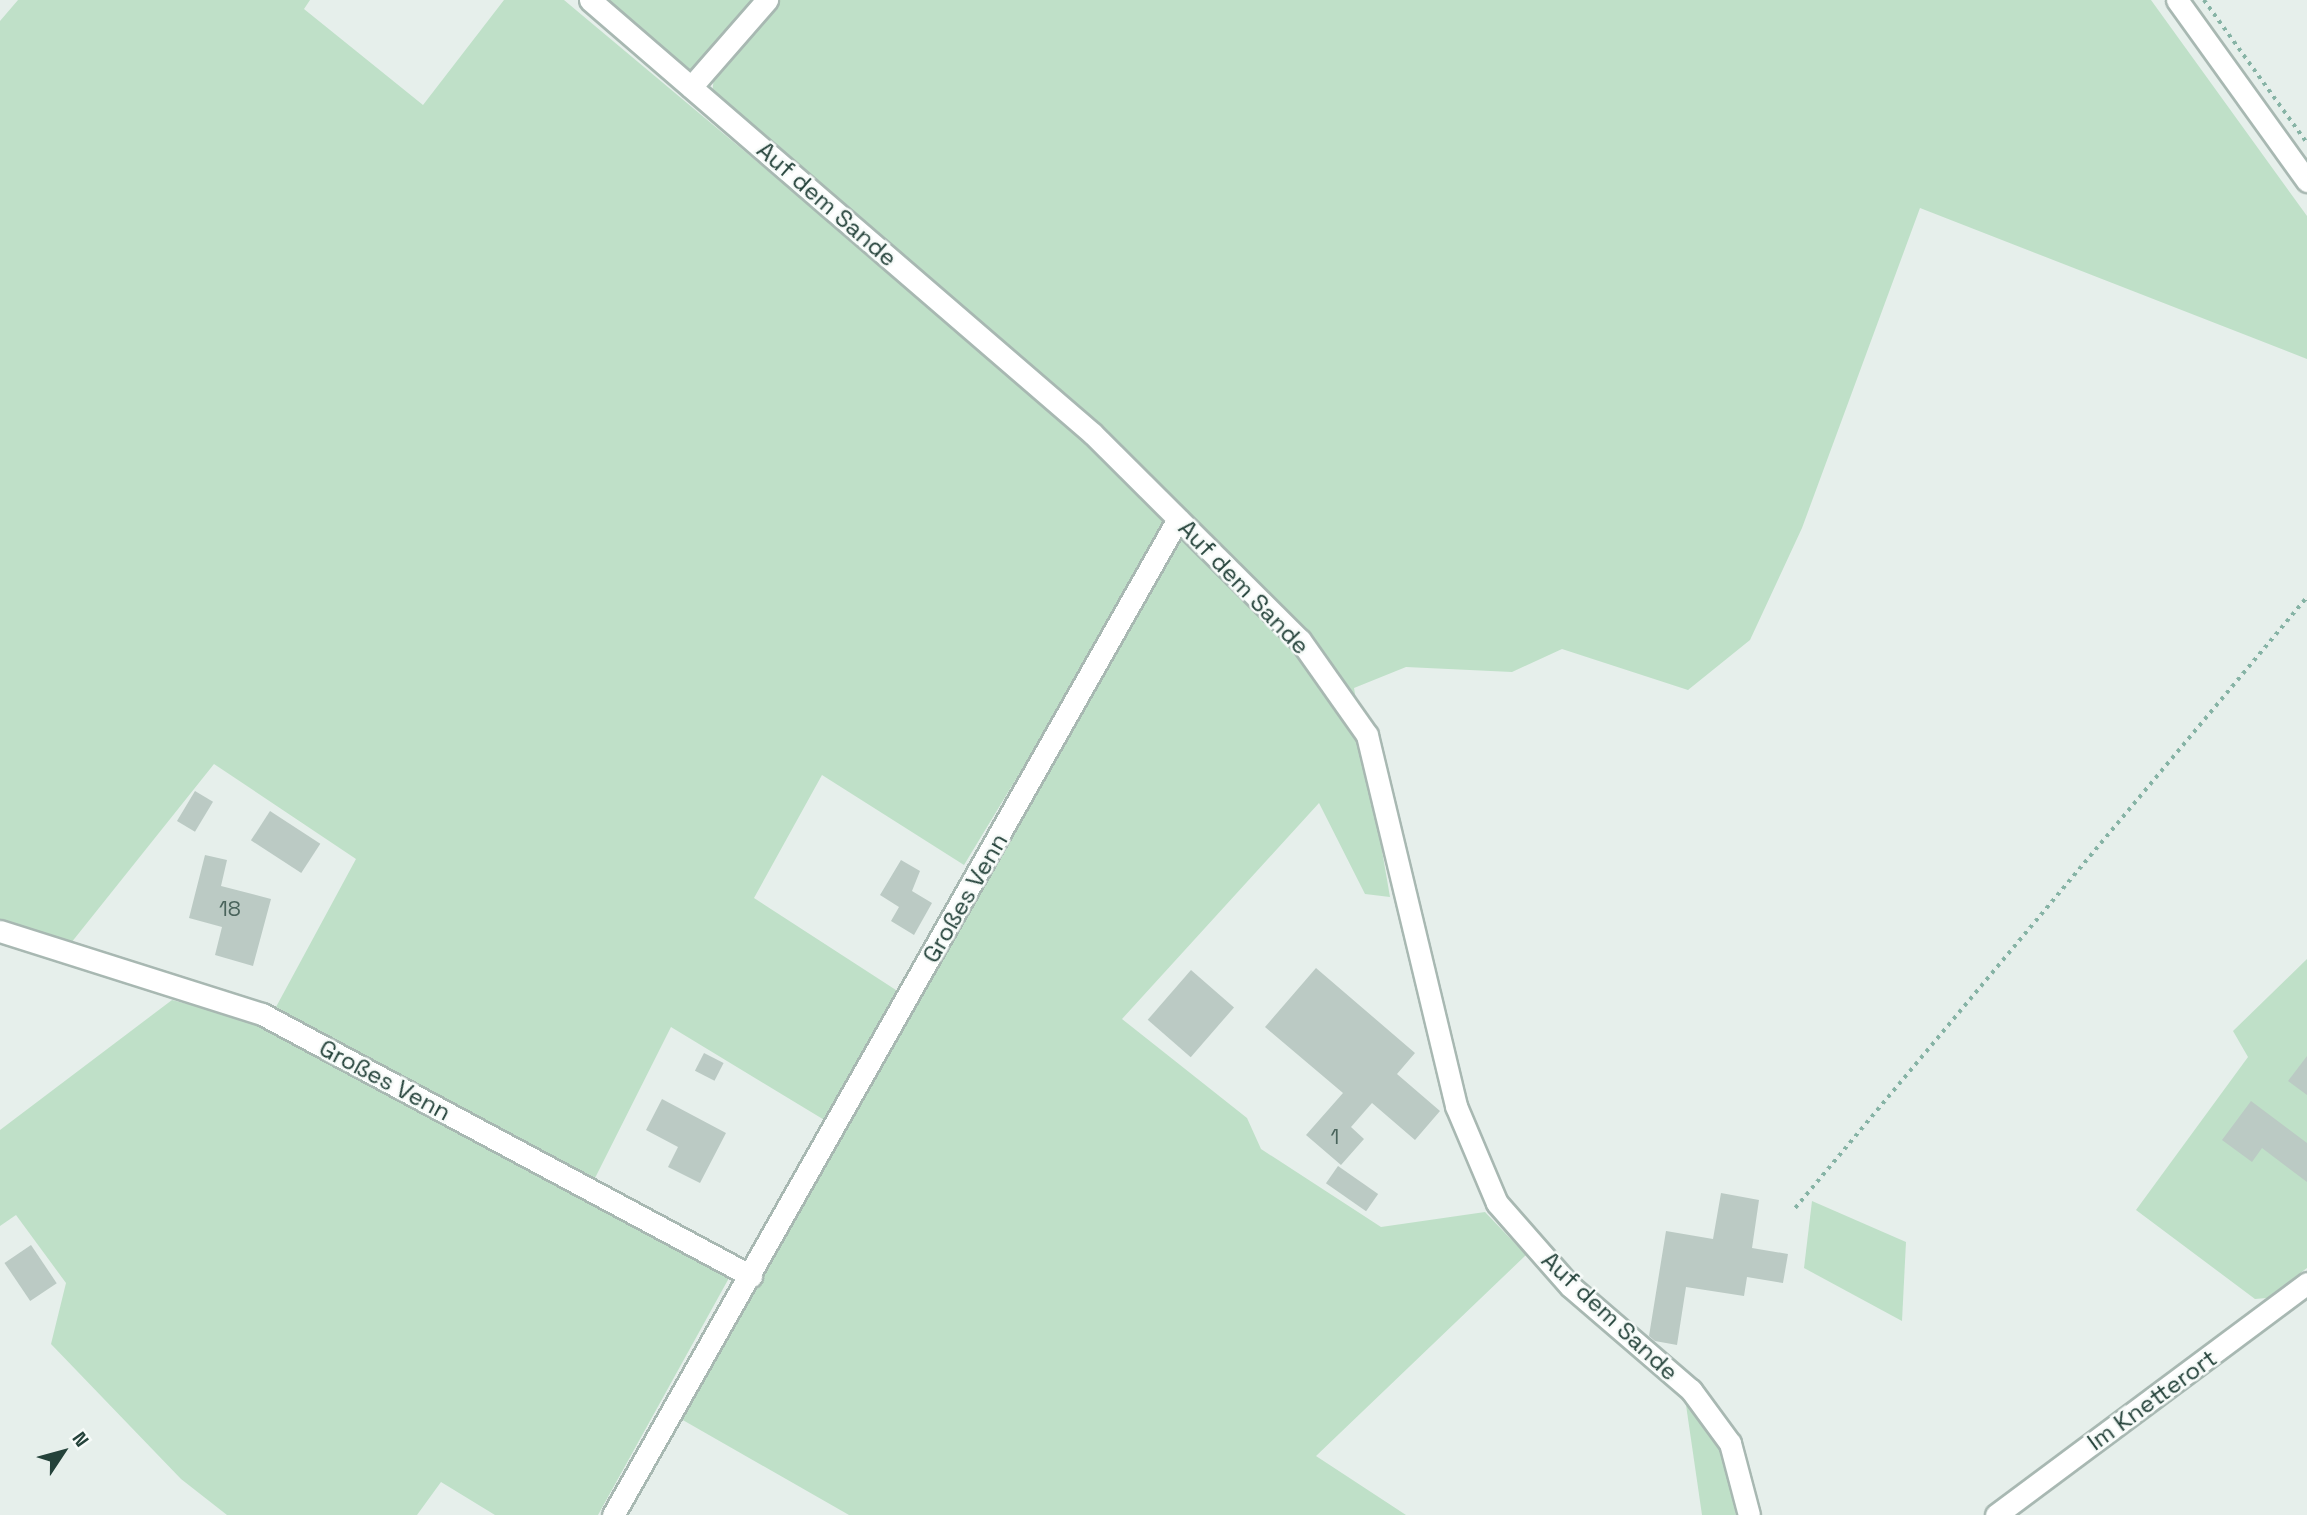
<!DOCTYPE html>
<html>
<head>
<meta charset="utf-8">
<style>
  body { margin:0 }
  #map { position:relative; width:2307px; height:1515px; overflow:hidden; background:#e6efeb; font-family:"Space Grotesk",sans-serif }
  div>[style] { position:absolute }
  .green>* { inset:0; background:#bfe0c8 }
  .building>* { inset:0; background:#bbcac4; transform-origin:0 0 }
  .path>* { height:3.5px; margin-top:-1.75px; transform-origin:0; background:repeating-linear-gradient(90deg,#86b3a5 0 3.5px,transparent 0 8.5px) }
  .roads { filter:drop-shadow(2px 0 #a8b8b2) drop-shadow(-2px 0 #a8b8b2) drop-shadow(0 2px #a8b8b2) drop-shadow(0 -2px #a8b8b2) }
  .minor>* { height:21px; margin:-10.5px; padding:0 10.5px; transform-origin:10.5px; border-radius:10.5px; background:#fff }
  span { translate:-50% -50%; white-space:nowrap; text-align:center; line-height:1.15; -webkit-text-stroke:5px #f7fbf9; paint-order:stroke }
  .number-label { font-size:21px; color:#4a645c }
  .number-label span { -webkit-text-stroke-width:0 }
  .street-label { font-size:24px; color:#24423a }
  .north { position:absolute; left:28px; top:1417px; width:70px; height:70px; -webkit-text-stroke:5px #f7fbf9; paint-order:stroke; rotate:54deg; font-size:19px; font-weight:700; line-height:28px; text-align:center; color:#24423a }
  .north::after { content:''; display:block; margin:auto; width:24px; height:32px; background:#24423a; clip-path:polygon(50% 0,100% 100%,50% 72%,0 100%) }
</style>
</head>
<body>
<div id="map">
  <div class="green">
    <div style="clip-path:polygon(18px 0,310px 0,304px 9px,423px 105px,504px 0,564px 0,983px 351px,710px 113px,716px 58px,767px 0,2151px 0,2307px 216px,2307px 359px,1920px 208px,1802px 528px,1750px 640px,1688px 690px,1562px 649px,1512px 672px,1406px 667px,1354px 688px,1390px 897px,1365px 894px,1319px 803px,1122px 1019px,1247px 1118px,1261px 1149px,1381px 1227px,1485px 1212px,1526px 1255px,1316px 1456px,1406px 1515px,849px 1515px,681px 1419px,950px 941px,1128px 594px,964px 865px,822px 775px,754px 898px,899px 992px,826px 1121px,671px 1027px,593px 1182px,276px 1007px,356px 859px,214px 764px,71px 943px,0 920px,0 21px)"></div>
    <div style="clip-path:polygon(606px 0,755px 0,690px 74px)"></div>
    <div style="clip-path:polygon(2307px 959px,2307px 1268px,2267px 1298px,2255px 1299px,2136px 1210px,2248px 1057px,2233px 1031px)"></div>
    <div style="clip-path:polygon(172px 1000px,254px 1021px,729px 1278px,598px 1515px,495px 1515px,441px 1482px,417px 1515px,227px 1515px,181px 1479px,51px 1344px,66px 1283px,16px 1215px,0 1226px,0 1130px)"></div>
    <div style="clip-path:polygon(1812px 1201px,1906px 1242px,1902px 1321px,1804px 1268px)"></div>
    <div style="clip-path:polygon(1685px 1398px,1721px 1450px,1736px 1515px,1702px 1515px)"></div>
  </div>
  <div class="building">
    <div style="left:195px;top:791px;width:21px;height:35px;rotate:31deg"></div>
    <div style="left:270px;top:811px;width:60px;height:35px;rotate:33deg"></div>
    <div style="clip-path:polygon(205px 855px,227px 860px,221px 886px,271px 899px,253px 966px,215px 955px,222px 927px,189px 918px)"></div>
    <div style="clip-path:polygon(901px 860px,920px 871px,912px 891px,932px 903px,914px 935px,891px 921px,899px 907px,880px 895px)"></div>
    <div style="clip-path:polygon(1316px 968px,1415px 1053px,1397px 1074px,1440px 1111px,1415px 1140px,1372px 1103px,1351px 1127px,1364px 1139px,1341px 1165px,1306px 1135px,1343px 1093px,1265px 1027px)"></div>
    <div style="left:1191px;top:970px;width:57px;height:66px;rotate:41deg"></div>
    <div style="left:704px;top:1053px;width:22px;height:20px;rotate:27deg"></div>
    <div style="clip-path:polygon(2307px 1056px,2307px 1095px,2288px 1081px)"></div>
    <div style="clip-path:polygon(662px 1099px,726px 1133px,700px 1183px,668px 1167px,678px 1147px,646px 1130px)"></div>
    <div style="clip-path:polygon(2251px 1101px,2307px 1143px,2307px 1182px,2262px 1148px,2252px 1162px,2222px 1140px)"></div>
    <div style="left:1338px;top:1166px;width:49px;height:21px;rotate:35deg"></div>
    <div style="clip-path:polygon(1721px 1193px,1759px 1200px,1752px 1248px,1788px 1254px,1783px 1283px,1747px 1277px,1744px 1296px,1686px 1287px,1677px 1345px,1655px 1341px,1649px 1336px,1666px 1231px,1713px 1239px)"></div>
    <div style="left:31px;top:1245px;width:46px;height:32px;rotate:56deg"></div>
  </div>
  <div class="path">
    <div style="left:2204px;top:0;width:176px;rotate:54.2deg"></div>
    <div style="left:1795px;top:1208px;width:797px;rotate:-50.04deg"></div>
  </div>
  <div class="roads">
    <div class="minor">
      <div style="left:590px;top:0;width:664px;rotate:40.79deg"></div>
      <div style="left:1093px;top:434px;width:292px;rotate:44.9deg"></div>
      <div style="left:1300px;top:640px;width:116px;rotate:54.8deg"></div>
      <div style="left:1367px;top:735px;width:382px;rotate:76.5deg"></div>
      <div style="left:1456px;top:1106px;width:105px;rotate:67.1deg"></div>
      <div style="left:1497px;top:1203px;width:111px;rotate:48.7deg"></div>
      <div style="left:1570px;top:1286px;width:160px;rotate:40.7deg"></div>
      <div style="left:1691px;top:1390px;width:66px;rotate:53.7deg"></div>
      <div style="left:1730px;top:1443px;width:74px;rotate:75.2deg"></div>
      <div style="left:2177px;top:0;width:223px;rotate:54.3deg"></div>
      <div style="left:691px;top:87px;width:116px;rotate:-48.9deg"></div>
      <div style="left:0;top:931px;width:275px;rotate:17.6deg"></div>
      <div style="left:262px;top:1014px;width:555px;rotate:28.18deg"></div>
      <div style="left:613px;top:1515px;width:1145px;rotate:-60.44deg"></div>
      <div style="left:1996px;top:1515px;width:388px;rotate:-36.7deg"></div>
    </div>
  </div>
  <div class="number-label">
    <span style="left:230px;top:909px">18</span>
    <span style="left:1335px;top:1137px">1</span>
  </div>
  <div class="street-label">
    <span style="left:827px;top:204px;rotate:41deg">Auf dem Sande</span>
    <span style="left:1244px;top:587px;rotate:46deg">Auf dem Sande</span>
    <span style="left:965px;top:898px;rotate:-60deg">Großes Venn</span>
    <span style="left:385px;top:1080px;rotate:28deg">Großes Venn</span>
    <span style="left:1610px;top:1316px;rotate:43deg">Auf dem Sande</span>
    <span style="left:2152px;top:1400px;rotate:-36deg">Im Knetterort</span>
  </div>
  <div class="north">N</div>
</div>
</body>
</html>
